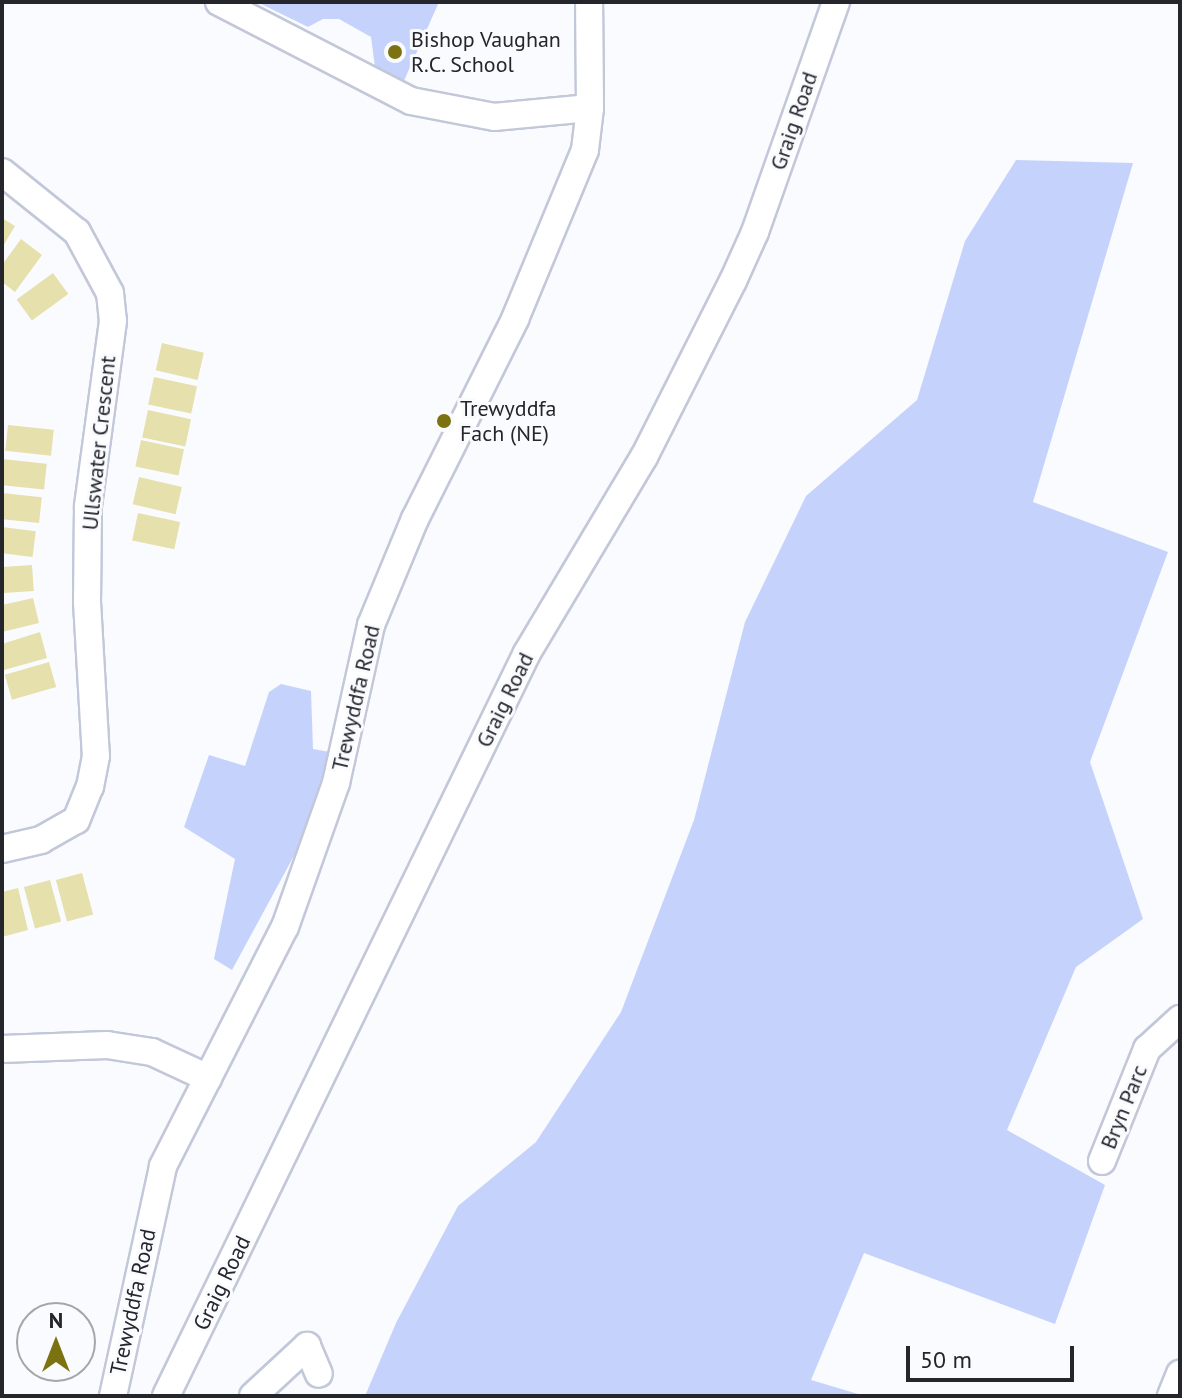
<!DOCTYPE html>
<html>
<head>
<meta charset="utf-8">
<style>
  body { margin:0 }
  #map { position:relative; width:1182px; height:1398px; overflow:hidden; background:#fafbfe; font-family:"PT Sans",sans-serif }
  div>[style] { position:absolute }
  .green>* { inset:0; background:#c5d3fc }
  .building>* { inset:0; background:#e6e0ac; transform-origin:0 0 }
  .roads { filter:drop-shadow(2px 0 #c2c8d9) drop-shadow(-2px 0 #c2c8d9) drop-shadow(0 2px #c2c8d9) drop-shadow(0 -2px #c2c8d9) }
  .minor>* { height:26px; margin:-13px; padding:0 13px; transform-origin:13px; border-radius:13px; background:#fff }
  .dots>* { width:22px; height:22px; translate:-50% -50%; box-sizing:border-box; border:4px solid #fafbfe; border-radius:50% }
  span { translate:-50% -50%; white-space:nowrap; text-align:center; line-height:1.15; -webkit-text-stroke:6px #fafbfe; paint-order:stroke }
  .poi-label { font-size:22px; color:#24262c }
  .left { translate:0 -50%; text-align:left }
  .street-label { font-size:22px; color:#24262c }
  .frame { position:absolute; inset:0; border:4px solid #24262c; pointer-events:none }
  .north { position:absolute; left:16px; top:1302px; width:80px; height:80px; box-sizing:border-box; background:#fafbfe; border:2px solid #a4a6aa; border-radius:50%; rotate:0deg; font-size:22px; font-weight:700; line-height:32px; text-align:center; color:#24262c }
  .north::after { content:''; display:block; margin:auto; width:28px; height:36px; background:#7c7212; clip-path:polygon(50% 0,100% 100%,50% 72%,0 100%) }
  .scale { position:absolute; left:906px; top:1346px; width:168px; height:36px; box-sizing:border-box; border:4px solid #24262c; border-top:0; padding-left:10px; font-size:24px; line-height:28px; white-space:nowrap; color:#24262c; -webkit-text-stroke:6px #fafbfe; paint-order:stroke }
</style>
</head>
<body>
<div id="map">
  <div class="green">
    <div style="clip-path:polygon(257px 2px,439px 2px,403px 83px,375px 67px,371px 37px,339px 19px,323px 19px,308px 27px)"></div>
    <div style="clip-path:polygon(1016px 160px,1133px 163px,1033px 502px,1168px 552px,1090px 762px,1143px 919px,1076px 967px,1007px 1130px,1105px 1185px,1055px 1324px,864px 1253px,811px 1380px,865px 1396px,365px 1396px,396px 1323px,458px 1206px,536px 1142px,621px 1012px,694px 820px,745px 622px,806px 496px,917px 400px,965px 241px)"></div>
    <div style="clip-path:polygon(281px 684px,311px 691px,313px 749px,330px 752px,302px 841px,232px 970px,214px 959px,235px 859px,184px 827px,209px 755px,245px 766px,269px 692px)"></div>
  </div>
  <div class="building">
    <div style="clip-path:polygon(2px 218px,15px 226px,2px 248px)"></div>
    <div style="clip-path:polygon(21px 239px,42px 255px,15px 292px,2px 282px,2px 265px)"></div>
    <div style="left:53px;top:273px;width:26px;height:45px;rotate:54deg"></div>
    <div style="left:162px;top:343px;width:43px;height:28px;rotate:13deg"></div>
    <div style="left:154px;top:377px;width:44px;height:28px;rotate:12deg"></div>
    <div style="left:148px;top:410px;width:44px;height:28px;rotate:12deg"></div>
    <div style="left:8px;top:425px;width:46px;height:26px;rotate:6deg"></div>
    <div style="left:141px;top:440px;width:44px;height:27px;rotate:12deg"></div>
    <div style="left:2px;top:459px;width:45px;height:26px;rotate:6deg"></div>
    <div style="left:139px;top:477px;width:44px;height:28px;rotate:13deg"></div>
    <div style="left:2px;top:493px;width:40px;height:26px;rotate:6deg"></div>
    <div style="left:138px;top:513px;width:43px;height:28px;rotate:12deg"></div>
    <div style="left:2px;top:527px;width:34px;height:26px;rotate:7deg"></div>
    <div style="left:32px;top:565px;width:26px;height:30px;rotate:86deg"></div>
    <div style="clip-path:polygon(33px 598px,39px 623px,2px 632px,2px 605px)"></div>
    <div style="clip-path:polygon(40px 632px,47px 658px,4px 670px,2px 644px)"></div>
    <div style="left:49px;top:662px;width:26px;height:46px;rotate:74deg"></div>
    <div style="left:82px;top:873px;width:43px;height:27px;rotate:75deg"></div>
    <div style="left:50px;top:880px;width:43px;height:27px;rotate:75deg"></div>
    <div style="clip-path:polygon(18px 888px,28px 930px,2px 937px,2px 892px)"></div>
  </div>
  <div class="roads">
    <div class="minor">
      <div style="left:219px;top:2px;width:216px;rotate:27.3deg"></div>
      <div style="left:411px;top:101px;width:85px;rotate:10.9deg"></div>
      <div style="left:494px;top:117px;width:96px;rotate:-5.4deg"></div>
      <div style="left:2px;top:172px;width:96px;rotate:38.7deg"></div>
      <div style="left:77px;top:232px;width:69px;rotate:61.6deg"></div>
      <div style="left:110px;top:293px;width:28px;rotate:84deg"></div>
      <div style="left:113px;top:321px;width:188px;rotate:97.7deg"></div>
      <div style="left:88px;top:507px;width:95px;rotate:90.6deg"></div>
      <div style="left:87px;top:602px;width:154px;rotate:86.7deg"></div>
      <div style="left:96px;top:756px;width:31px;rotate:101deg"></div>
      <div style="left:90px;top:786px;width:37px;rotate:112deg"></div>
      <div style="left:76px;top:820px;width:40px;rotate:150.3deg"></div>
      <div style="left:41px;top:840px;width:40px;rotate:167deg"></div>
      <div style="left:2px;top:1049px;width:105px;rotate:-2.2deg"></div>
      <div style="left:107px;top:1045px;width:46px;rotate:8.8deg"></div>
      <div style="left:152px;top:1052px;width:62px;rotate:24.9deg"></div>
      <div style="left:1102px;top:1161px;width:121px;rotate:-68.1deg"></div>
      <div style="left:1147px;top:1049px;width:45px;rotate:-42.3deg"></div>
      <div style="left:113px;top:1396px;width:235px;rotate:-77.7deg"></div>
      <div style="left:163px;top:1166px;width:268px;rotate:-63deg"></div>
      <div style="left:285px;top:927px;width:153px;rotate:-70.5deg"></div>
      <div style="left:336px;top:783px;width:162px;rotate:-77.5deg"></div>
      <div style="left:371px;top:625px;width:115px;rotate:-67.5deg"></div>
      <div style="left:415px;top:519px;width:224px;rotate:-63.4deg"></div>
      <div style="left:515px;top:319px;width:183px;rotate:-67.5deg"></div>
      <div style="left:585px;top:150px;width:42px;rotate:-83.2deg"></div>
      <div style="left:590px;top:108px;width:106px;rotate:-90.5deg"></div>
      <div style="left:166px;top:1396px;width:826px;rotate:-64.09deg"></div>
      <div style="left:527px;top:653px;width:228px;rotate:-59.2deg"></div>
      <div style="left:644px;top:457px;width:197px;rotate:-63.2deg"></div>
      <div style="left:733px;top:281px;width:54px;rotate:-65.8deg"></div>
      <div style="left:755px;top:232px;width:244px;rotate:-70.6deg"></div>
      <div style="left:253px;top:1396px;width:74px;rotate:-42.8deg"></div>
      <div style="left:307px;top:1346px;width:30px;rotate:67deg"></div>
      <div style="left:1171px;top:1396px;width:24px;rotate:-68deg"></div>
    </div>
  </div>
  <div class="dots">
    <div style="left:395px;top:52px;background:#7c7212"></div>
    <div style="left:444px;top:421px;background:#7c7212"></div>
  </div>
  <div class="poi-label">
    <span class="left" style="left:411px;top:52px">Bishop Vaughan<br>R.C. School</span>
    <span class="left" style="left:460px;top:421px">Trewyddfa<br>Fach (NE)</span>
  </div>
  <div class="street-label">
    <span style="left:794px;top:121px;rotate:-71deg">Graig Road</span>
    <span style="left:99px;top:443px;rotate:-84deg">Ullswater Crescent</span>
    <span style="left:356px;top:698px;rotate:-77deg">Trewyddfa Road</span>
    <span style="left:505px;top:700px;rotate:-64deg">Graig Road</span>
    <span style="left:1124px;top:1107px;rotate:-68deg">Bryn Parc</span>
    <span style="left:222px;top:1283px;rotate:-64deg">Graig Road</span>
    <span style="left:133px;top:1302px;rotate:-78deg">Trewyddfa Road</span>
  </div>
  <div class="frame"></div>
  <div class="north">N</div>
  <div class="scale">50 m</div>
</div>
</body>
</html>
